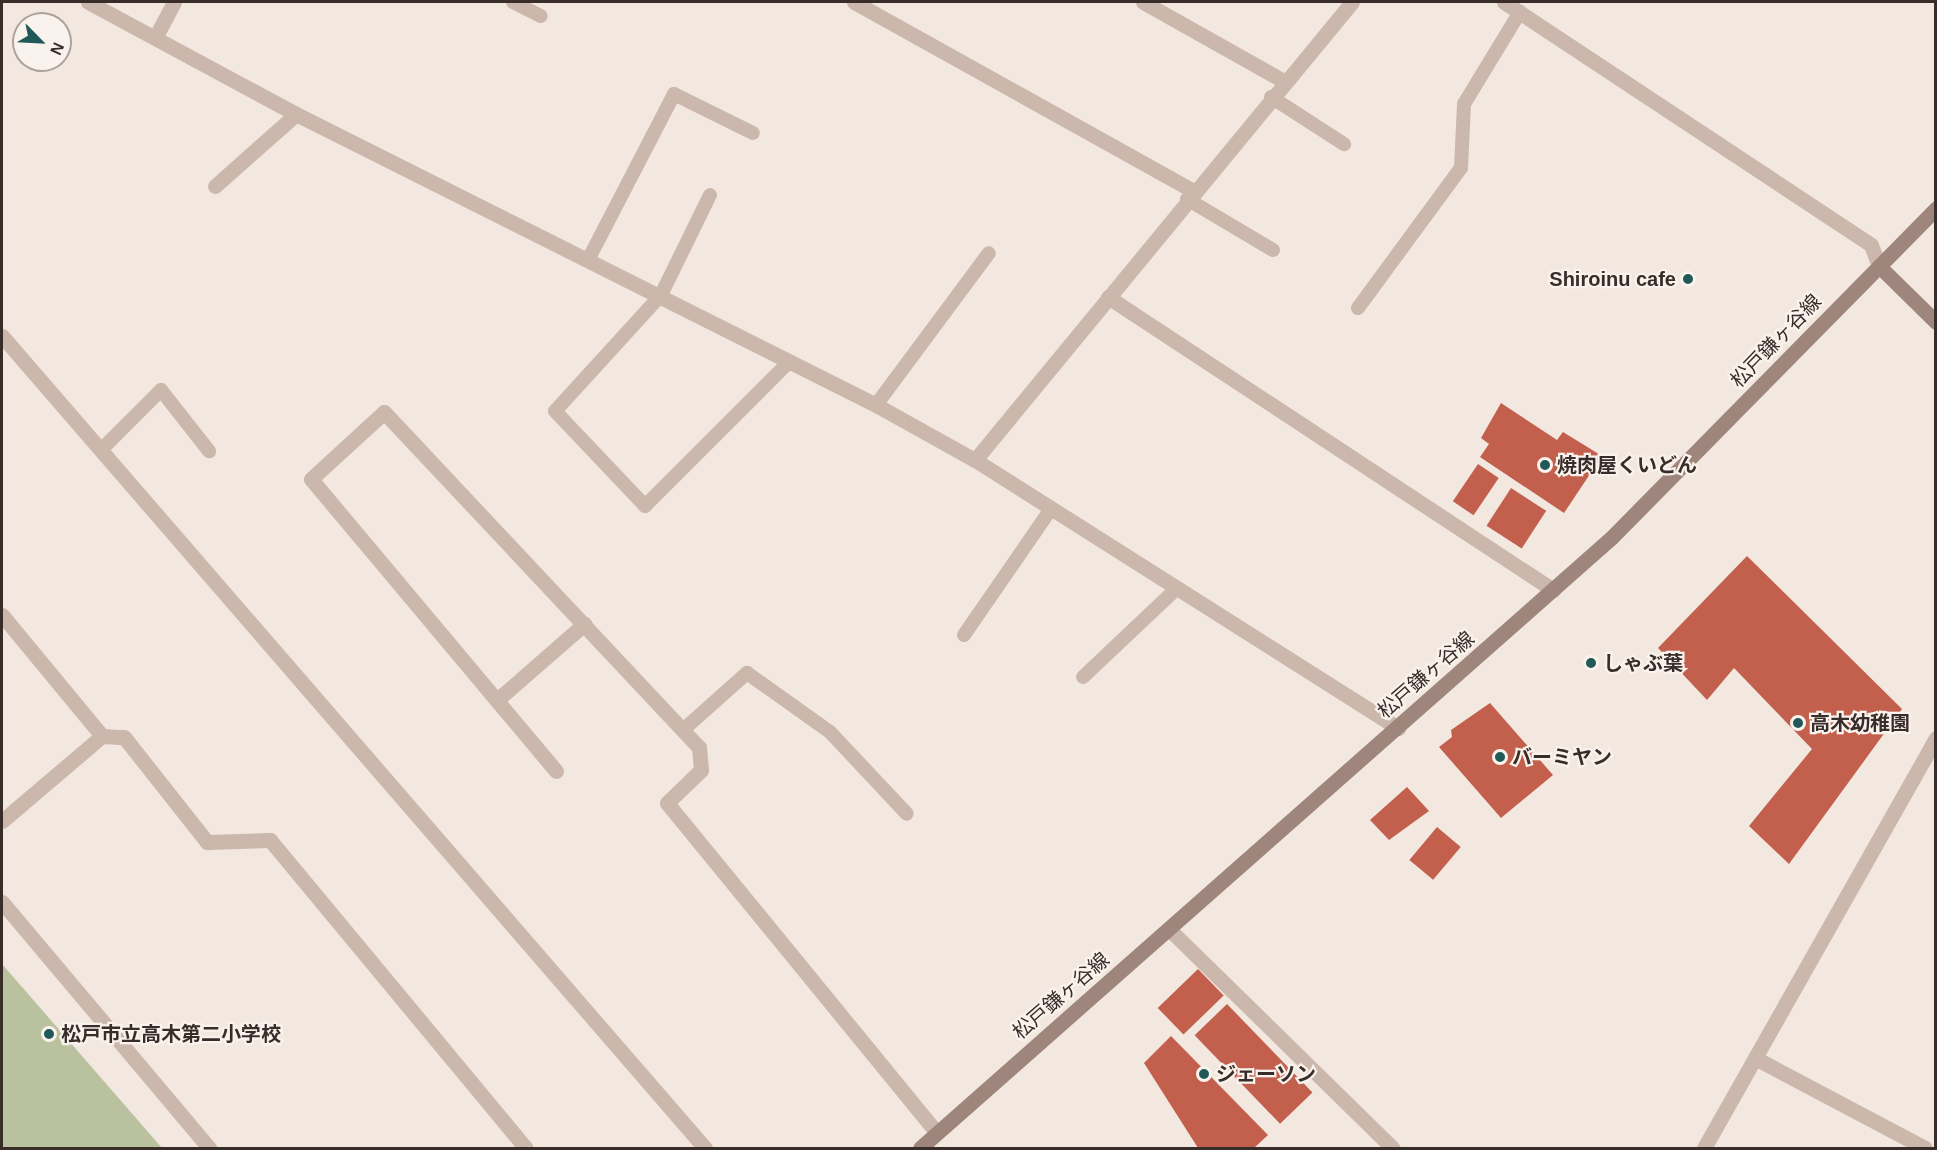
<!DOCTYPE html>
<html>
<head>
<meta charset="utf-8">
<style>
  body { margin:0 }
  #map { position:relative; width:1937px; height:1150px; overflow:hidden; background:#f2e8df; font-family:Helvetica,"Noto Sans JP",sans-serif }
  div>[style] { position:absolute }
  .green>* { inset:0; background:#b9c19f }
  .building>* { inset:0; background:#c35f4d; transform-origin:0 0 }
  .lane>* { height:14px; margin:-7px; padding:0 7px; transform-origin:7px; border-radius:7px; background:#cbb7ab }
  .street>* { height:15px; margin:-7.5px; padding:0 7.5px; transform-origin:7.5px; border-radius:7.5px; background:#cbb7ab }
  .secondary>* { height:15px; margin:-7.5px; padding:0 7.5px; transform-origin:7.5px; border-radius:7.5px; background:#9e867c }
  .dots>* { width:16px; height:16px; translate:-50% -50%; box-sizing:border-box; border:3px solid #faf2ec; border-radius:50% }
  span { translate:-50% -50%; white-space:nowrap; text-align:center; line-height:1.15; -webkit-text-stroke:4.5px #faf2ec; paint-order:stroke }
  .poi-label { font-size:20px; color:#392d2a; font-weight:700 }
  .right { translate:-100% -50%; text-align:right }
  .left { translate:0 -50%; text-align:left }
  .street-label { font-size:20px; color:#392d2a }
  .frame { position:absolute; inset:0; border:3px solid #392d2a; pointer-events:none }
  .north { position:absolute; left:12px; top:12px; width:60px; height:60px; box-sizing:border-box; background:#faf2ec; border:2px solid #ada39e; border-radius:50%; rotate:114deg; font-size:16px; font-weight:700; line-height:24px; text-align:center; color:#392d2a }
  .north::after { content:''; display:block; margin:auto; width:21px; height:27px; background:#205958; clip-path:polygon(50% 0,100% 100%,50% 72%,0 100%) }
</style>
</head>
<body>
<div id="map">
  <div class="green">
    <div style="clip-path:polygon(2px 964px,162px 1148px,2px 1148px)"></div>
  </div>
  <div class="building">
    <div style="clip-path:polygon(1501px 403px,1557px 440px,1563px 432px,1602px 456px,1564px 513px,1480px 457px,1489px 444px,1481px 438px)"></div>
    <div style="left:1478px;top:464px;width:25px;height:45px;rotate:34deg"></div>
    <div style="left:1511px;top:488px;width:42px;height:45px;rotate:33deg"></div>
    <div style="clip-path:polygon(1747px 556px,1902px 709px,1789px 864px,1749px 826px,1812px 749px,1734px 668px,1707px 700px,1658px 648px)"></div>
    <div style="clip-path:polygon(1490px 703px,1553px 775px,1501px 818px,1439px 747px,1452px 737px,1451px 730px)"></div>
    <div style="clip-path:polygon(1407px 787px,1429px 811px,1389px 840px,1370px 820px)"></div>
    <div style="left:1437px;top:827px;width:31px;height:43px;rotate:40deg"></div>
    <div style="left:1198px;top:969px;width:37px;height:56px;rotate:46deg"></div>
    <div style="left:1227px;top:1004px;width:123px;height:45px;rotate:46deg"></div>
    <div style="clip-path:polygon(1171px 1036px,1268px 1135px,1254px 1148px,1198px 1148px,1144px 1063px)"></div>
  </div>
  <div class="lane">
    <div style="left:513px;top:2px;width:31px;rotate:27deg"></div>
    <div style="left:1271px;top:97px;width:87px;rotate:32.8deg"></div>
    <div style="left:710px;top:195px;width:111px;rotate:116.1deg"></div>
    <div style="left:661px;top:295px;width:157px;rotate:132.4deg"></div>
    <div style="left:555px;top:411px;width:131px;rotate:46.5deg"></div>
    <div style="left:645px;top:506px;width:202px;rotate:-45deg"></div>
    <div style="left:1187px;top:199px;width:100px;rotate:30.7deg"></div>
    <div style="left:588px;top:260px;width:187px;rotate:-62.6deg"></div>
    <div style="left:674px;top:94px;width:88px;rotate:26.3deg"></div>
    <div style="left:1358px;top:308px;width:174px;rotate:-53.7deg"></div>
    <div style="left:1461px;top:168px;width:64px;rotate:-87.3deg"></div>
    <div style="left:1464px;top:104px;width:108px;rotate:-58.7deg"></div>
    <div style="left:876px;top:405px;width:189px;rotate:-53.4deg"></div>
    <div style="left:101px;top:450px;width:85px;rotate:-45deg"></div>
    <div style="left:161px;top:390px;width:78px;rotate:51.8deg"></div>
    <div style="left:964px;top:635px;width:153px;rotate:-55.4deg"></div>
    <div style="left:1083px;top:677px;width:128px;rotate:-43.4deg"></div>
    <div style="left:683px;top:730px;width:86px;rotate:-41.7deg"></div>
    <div style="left:747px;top:673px;width:102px;rotate:35.4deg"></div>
    <div style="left:830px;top:732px;width:112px;rotate:46.8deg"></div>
  </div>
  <div class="street">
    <div style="left:88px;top:2px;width:236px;rotate:28.3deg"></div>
    <div style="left:296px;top:114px;width:649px;rotate:26.64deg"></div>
    <div style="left:876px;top:405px;width:113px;rotate:29.1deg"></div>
    <div style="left:975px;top:460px;width:501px;rotate:32.36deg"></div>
    <div style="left:854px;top:2px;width:388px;rotate:29.1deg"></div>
    <div style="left:1143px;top:2px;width:162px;rotate:29.3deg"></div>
    <div style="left:1504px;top:2px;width:440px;rotate:33.5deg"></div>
    <div style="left:1871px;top:245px;width:22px;rotate:69deg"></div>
    <div style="left:156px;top:36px;width:38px;rotate:-62deg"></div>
    <div style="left:215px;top:186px;width:108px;rotate:-41.6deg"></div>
    <div style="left:1108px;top:297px;width:533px;rotate:33.36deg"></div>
    <div style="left:2px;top:336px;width:1074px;rotate:49.12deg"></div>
    <div style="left:975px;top:460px;width:593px;rotate:-50.54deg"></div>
    <div style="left:2px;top:615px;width:157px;rotate:50.4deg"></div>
    <div style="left:102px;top:736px;width:22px;rotate:3deg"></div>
    <div style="left:124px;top:737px;width:134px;rotate:51.7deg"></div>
    <div style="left:207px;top:842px;width:63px;rotate:-1.8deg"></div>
    <div style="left:270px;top:840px;width:400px;rotate:50.3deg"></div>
    <div style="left:497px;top:700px;width:116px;rotate:-41.1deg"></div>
    <div style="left:556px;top:771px;width:381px;rotate:-130deg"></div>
    <div style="left:311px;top:479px;width:99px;rotate:-42.5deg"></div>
    <div style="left:384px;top:412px;width:460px;rotate:46.8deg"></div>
    <div style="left:699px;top:747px;width:23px;rotate:85deg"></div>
    <div style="left:701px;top:770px;width:47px;rotate:135.9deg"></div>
    <div style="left:667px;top:803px;width:426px;rotate:50.7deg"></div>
    <div style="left:2px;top:821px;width:131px;rotate:-40.4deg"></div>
    <div style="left:2px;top:902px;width:322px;rotate:49.9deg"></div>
    <div style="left:1169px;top:929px;width:313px;rotate:44.4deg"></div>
    <div style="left:1755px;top:1058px;width:192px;rotate:27.9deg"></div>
    <div style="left:1704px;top:1148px;width:471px;rotate:-60.5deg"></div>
  </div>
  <div class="secondary">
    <div style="left:1879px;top:266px;width:80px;rotate:44.5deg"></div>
    <div style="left:920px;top:1148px;width:923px;rotate:-41.44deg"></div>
    <div style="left:1612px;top:537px;width:462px;rotate:-45.4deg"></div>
  </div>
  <div class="dots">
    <div style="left:1688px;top:279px;background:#205958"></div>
    <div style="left:1545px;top:465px;background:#205958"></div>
    <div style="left:1591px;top:663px;background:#205958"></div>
    <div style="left:1798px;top:723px;background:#205958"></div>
    <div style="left:1500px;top:757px;background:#205958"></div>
    <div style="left:49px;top:1034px;background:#205958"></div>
    <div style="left:1204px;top:1074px;background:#205958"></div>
  </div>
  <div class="poi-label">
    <span class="right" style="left:1676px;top:279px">Shiroinu cafe</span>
    <span class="left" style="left:1557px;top:465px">焼肉屋くいどん</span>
    <span class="left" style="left:1603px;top:663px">しゃぶ葉</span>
    <span class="left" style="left:1810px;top:723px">高木幼稚園</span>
    <span class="left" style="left:1512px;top:757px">バーミヤン</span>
    <span class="left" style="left:61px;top:1034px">松戸市立高木第二小学校</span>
    <span class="left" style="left:1216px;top:1074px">ジェーソン</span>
  </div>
  <div class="street-label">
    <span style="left:1776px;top:341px;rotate:-46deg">松戸鎌ヶ谷線</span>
    <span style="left:1426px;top:675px;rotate:-41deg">松戸鎌ヶ谷線</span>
    <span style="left:1061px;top:996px;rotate:-41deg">松戸鎌ヶ谷線</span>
  </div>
  <div class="frame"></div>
  <div class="north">N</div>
</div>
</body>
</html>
